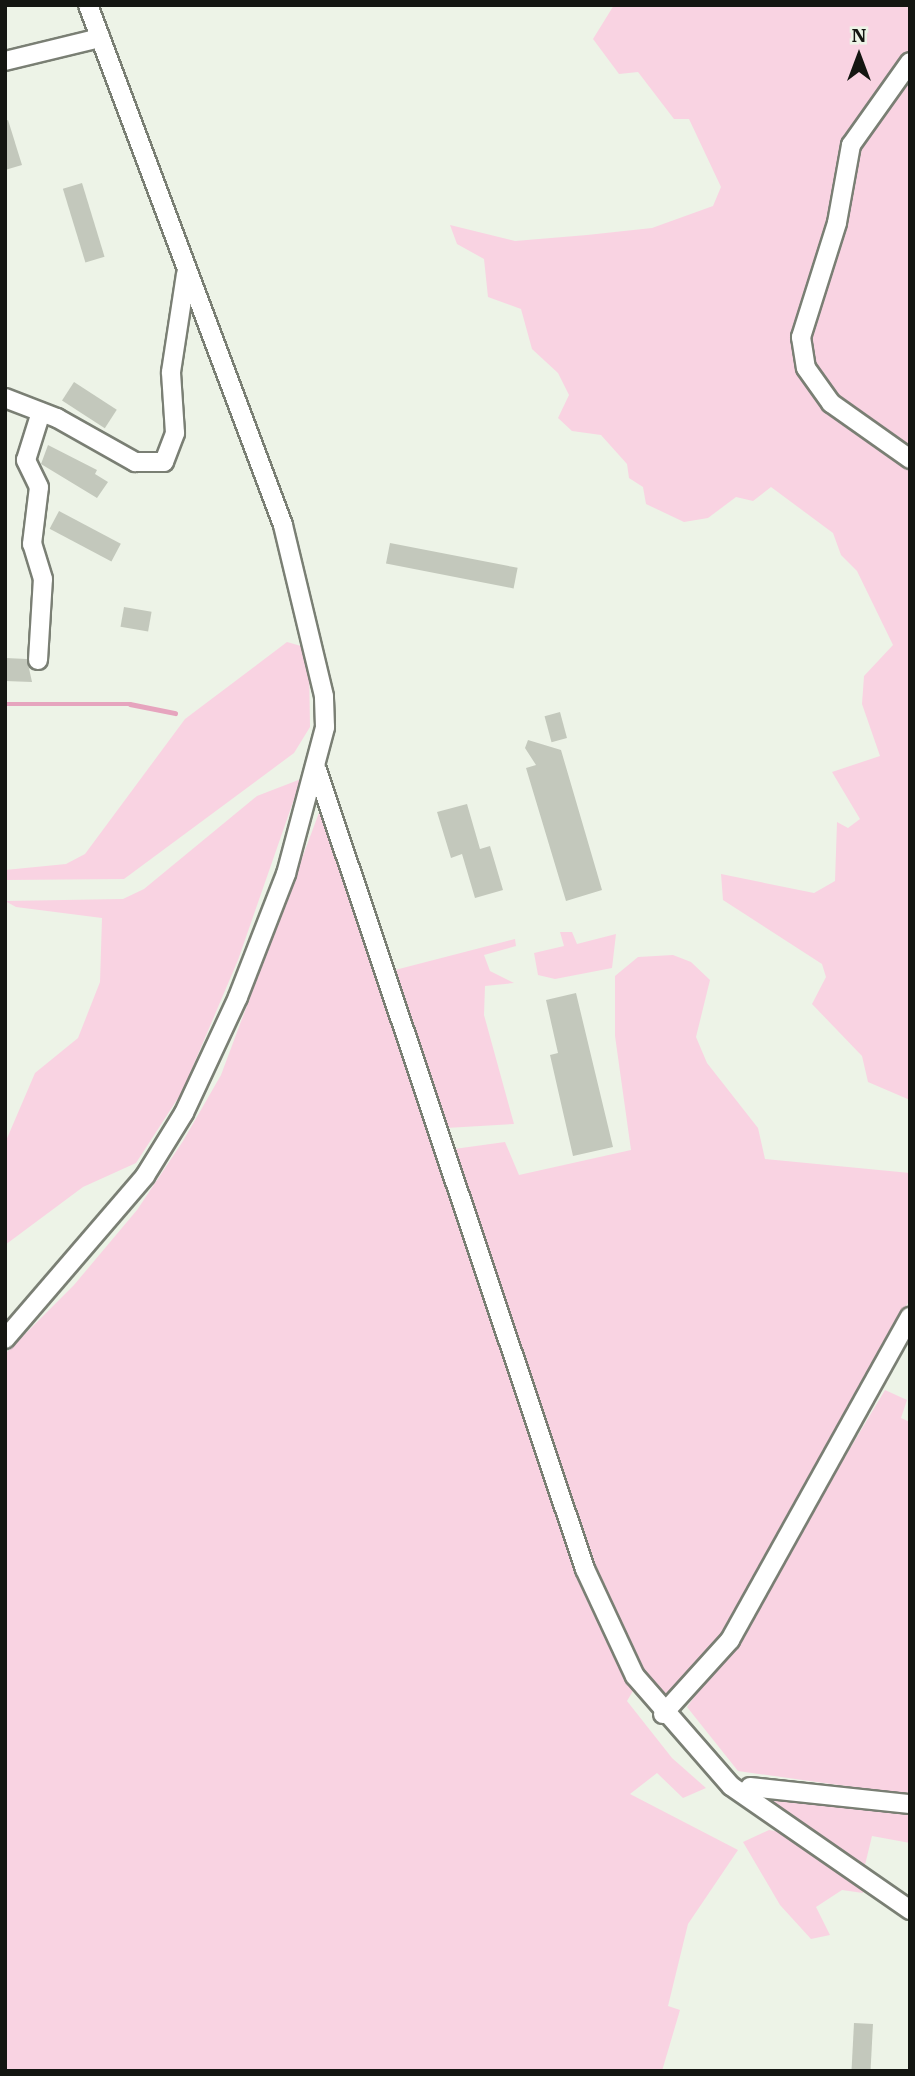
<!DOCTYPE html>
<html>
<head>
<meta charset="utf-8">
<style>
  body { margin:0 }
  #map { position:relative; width:915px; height:2076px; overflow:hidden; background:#edf3e7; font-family:"IBM Plex Serif",serif }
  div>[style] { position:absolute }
  .green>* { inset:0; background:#f9d3e2 }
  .stream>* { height:4.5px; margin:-2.25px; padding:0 2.25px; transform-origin:2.25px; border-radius:2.25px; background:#e6a4be }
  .building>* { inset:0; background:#c3c8bc; transform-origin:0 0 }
  .roads { filter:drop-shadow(2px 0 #7a7f74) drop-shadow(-2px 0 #7a7f74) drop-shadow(0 2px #7a7f74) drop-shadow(0 -2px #7a7f74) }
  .minor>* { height:18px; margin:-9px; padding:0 9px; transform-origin:9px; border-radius:9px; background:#fff }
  span { translate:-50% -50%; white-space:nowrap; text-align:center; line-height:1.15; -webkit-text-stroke:5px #edf3e7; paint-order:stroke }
  .frame { position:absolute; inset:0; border:7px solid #141612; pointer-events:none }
  .north { position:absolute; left:824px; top:21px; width:70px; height:70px; -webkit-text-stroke:5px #edf3e7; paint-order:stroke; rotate:0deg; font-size:19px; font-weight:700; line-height:28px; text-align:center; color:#141612 }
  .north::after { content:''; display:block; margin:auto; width:24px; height:32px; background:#141612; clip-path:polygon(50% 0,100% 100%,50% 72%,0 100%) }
</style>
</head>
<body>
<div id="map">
  <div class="green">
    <div style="clip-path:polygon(614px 5px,910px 5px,910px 51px,851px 128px,832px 218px,799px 315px,818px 398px,844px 426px,910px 467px,910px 1100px,868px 1082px,862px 1056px,812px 1004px,826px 977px,822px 964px,723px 900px,721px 874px,814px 893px,835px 881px,837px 822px,848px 828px,860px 819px,832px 772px,880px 756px,862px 704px,864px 676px,893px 645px,857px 571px,841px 555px,833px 533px,771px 487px,753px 501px,736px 497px,708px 518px,684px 522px,646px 504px,643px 487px,629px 478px,627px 464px,601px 435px,572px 431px,558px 418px,569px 395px,558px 373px,532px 349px,521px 309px,488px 297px,484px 259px,457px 244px,450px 225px,515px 241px,587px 235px,652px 228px,713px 206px,721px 187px,689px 119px,674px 119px,638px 72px,619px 74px,593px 39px)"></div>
    <div style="clip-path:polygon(910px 69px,910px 453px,853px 418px,812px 364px,808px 337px,856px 148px)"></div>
    <div style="clip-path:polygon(287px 642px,301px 646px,309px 665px,310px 727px,294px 753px,124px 879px,5px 880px,5px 870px,66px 864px,85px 854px,185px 719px)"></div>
    <div style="clip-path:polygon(301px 779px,238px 960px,182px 1092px,136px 1163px,83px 1187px,5px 1245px,5px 1143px,35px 1073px,78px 1038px,100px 982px,102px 918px,16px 907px,5px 901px,123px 899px,144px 889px,257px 796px)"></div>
    <div style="clip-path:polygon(320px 810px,331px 819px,590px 1602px,633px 1691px,627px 1701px,672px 1758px,706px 1788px,683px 1798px,657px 1773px,630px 1794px,738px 1850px,688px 1924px,668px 2006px,680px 2010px,662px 2071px,5px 2071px,5px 1354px,74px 1285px,137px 1210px,183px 1141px,221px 1075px)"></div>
    <div style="clip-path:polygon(560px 932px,572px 932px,577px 944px,616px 934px,612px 968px,555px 979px,538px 975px,534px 953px,564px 946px)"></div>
    <div style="clip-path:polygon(515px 939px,516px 946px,484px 955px,490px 971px,514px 983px,485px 986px,484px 1015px,514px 1124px,446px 1128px,395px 970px)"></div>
    <div style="clip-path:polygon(673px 955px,691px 962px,710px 980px,696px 1037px,707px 1063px,758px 1128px,765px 1159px,910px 1173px,910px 1299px,724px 1638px,668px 1697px,648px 1686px,590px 1565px,454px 1149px,505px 1142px,519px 1175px,631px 1150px,615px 1036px,615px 976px,638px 957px)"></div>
    <div style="clip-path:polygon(885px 1390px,907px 1400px,901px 1418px,910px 1422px,910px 1795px,738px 1771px,687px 1707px,733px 1644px)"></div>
    <div style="clip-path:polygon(774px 1795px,910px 1809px,910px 1843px,872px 1836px,865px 1865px,769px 1803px)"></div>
    <div style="clip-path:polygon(769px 1830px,787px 1833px,864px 1882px,863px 1893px,842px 1890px,816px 1907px,830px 1935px,811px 1939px,780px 1905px,743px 1842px)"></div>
  </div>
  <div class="stream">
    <div style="left:5px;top:704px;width:125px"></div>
    <div style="left:130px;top:704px;width:46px;rotate:11.3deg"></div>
  </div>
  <div class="building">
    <div style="clip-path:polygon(8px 120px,22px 165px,5px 170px,5px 121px)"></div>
    <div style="left:82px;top:183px;width:77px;height:20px;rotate:73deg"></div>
    <div style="left:74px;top:382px;width:51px;height:22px;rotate:33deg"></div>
    <div style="clip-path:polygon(48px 445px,97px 470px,95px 474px,108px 482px,97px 498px,41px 464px)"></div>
    <div style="left:59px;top:511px;width:70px;height:20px;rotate:28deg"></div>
    <div style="left:390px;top:543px;width:130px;height:21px;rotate:11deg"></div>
    <div style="left:124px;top:607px;width:28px;height:20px;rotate:10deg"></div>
    <div style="clip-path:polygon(5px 658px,27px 659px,32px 682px,5px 681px)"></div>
    <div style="left:560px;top:712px;width:27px;height:16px;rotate:75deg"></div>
    <div style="clip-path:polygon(528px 740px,561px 750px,602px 890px,566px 901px,526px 768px,536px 765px,525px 748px)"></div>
    <div style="clip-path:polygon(467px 804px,480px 849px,490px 846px,503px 890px,475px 898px,462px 854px,451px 858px,437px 812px)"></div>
    <div style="clip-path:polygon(576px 993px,613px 1147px,573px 1156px,550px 1055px,558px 1053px,546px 1000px)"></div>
    <div style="left:854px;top:2023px;width:19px;height:48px;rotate:3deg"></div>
  </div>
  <div class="roads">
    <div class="minor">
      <div style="left:5px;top:61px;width:98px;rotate:-13.6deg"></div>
      <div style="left:910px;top:62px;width:102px;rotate:125.4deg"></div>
      <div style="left:851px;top:145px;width:79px;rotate:100.2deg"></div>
      <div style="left:837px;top:223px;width:120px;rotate:107.5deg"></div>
      <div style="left:801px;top:337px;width:31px;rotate:81deg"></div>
      <div style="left:806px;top:368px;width:43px;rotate:54.5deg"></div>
      <div style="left:831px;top:403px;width:97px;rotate:35.3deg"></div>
      <div style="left:5px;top:398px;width:56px;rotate:21deg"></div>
      <div style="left:57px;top:418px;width:90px;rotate:29.4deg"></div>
      <div style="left:135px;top:462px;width:29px"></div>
      <div style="left:164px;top:462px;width:31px;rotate:-69deg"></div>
      <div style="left:175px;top:433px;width:61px;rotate:-93.8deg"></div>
      <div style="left:171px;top:372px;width:99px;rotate:-81.3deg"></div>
      <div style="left:38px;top:660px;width:81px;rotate:-86.5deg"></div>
      <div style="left:43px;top:579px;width:37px;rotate:-107deg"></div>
      <div style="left:32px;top:544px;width:57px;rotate:-83deg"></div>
      <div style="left:39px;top:487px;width:30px;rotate:-116deg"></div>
      <div style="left:26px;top:460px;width:50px;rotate:-72.6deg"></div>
      <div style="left:317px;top:770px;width:843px;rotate:71.46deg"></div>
      <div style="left:585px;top:1569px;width:118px;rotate:65deg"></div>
      <div style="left:635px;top:1676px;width:146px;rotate:48.9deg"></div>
      <div style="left:731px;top:1786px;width:218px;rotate:34.7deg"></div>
      <div style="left:5px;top:1339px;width:215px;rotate:-49.3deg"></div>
      <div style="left:145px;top:1176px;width:74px;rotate:-58.2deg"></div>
      <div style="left:184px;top:1113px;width:128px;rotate:-65deg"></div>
      <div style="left:238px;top:997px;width:132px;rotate:-68.7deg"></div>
      <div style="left:286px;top:874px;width:152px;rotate:-75.1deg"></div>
      <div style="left:325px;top:727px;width:31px;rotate:-92deg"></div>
      <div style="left:324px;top:696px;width:176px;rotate:-103.5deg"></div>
      <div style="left:283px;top:525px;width:555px;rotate:-110.56deg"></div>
      <div style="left:663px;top:1714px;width:100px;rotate:-47.8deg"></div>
      <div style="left:730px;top:1640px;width:370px;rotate:-60.9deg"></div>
      <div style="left:750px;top:1787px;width:161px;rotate:6.1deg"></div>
    </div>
  </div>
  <div class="frame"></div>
  <div class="north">N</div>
</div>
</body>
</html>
